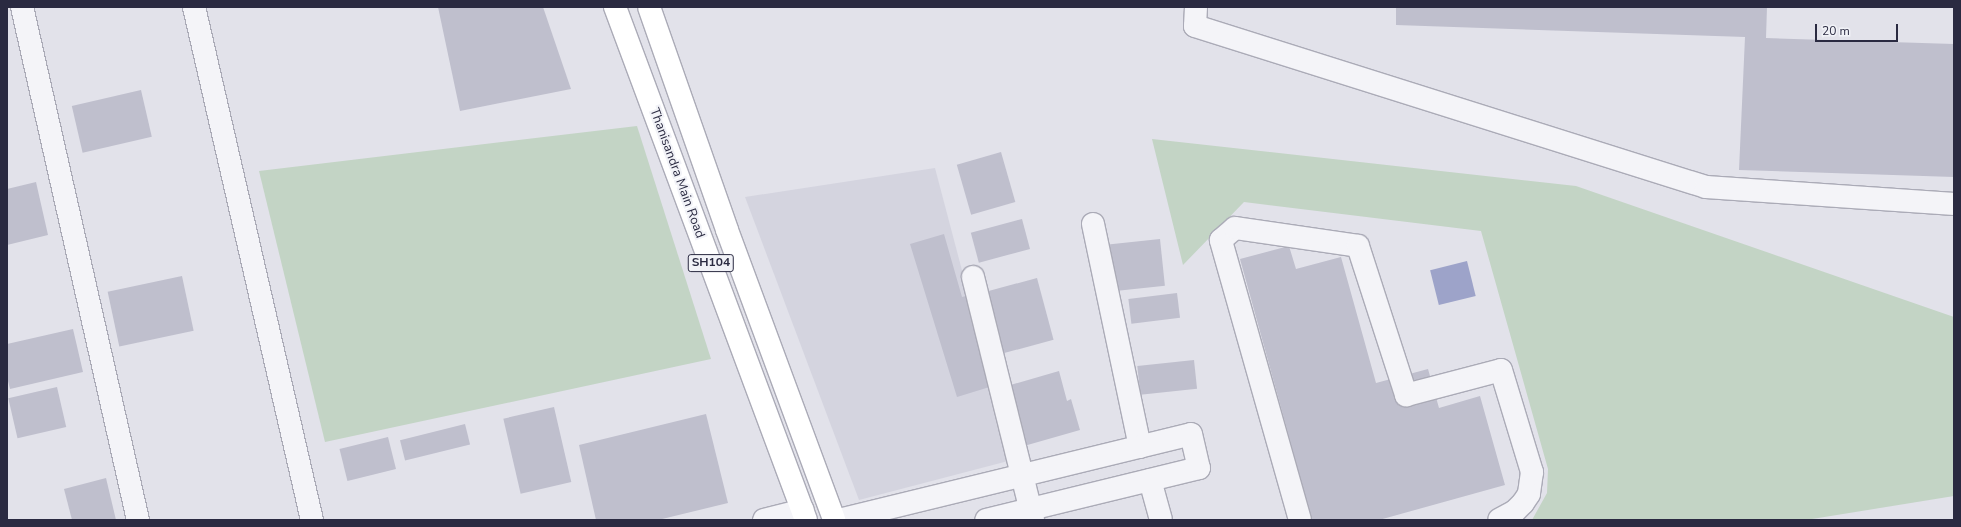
<!DOCTYPE html>
<html>
<head>
<meta charset="utf-8">
<style>
  body { margin:0 }
  #map { position:relative; width:1961px; height:527px; overflow:hidden; background:#e2e2ea; font-family:"Nunito Sans",sans-serif }
  div>[style] { position:absolute }
  .built>* { inset:0; background:#d4d4df }
  .green>* { inset:0; background:#c3d4c5 }
  .water>* { inset:0; background:#9da3c9; transform-origin:0 0 }
  .building>* { inset:0; background:#bfbfcd; transform-origin:0 0 }
  .roads { filter:drop-shadow(1px 0 #ababb7) drop-shadow(-1px 0 #ababb7) drop-shadow(0 1px #ababb7) drop-shadow(0 -1px #ababb7) }
  .minor>* { height:22px; margin:-11px; padding:0 11px; transform-origin:11px; border-radius:11px; background:#f4f4f8 }
  .major>* { height:22px; margin:-11px; padding:0 11px; transform-origin:11px; border-radius:11px; background:#fff }
  span { translate:-50% -50%; white-space:nowrap; text-align:center; line-height:1.15; -webkit-text-stroke:4px #f1f2f7; paint-order:stroke }
  .shield-label span { padding:1px 3px; background:#f1f2f7; border:1px solid; border-radius:3px; -webkit-text-stroke-width:0 }
  .shield-label { font-size:12px; color:#2a2a41; font-weight:700 }
  .street-label { font-size:13px; color:#2a2a41 }
  .frame { position:absolute; inset:0; border:8px solid #2a2a41; pointer-events:none }
  .scale { position:absolute; left:1815px; top:24px; width:83px; height:18px; box-sizing:border-box; border:2px solid #2a2a41; border-top:0; padding-left:5px; font-size:12px; line-height:14px; white-space:nowrap; color:#2a2a41; -webkit-text-stroke:3px #f1f2f7; paint-order:stroke }
</style>
</head>
<body>
<div id="map">
  <div class="built">
    <div style="clip-path:polygon(935px 168px,1012px 460px,859px 500px,745px 197px)"></div>
  </div>
  <div class="green">
    <div style="clip-path:polygon(637px 126px,711px 359px,325px 442px,259px 171px)"></div>
    <div style="clip-path:polygon(1152px 139px,1576px 186px,1954px 317px,1954px 496px,1806px 520px,1532px 520px,1547px 493px,1548px 469px,1481px 231px,1244px 202px,1183px 265px)"></div>
  </div>
  <div class="water">
    <div style="left:1467px;top:261px;width:36px;height:38px;rotate:76deg"></div>
  </div>
  <div class="building">
    <div style="clip-path:polygon(438px 7px,543px 7px,571px 89px,460px 111px)"></div>
    <div style="clip-path:polygon(1396px 7px,1767px 7px,1766px 38px,1954px 44px,1954px 177px,1739px 170px,1745px 37px,1396px 25px)"></div>
    <div style="left:141px;top:90px;width:48px;height:71px;rotate:77deg"></div>
    <div style="left:1001px;top:152px;width:52px;height:46px;rotate:74deg"></div>
    <div style="clip-path:polygon(36px 182px,48px 235px,7px 245px,7px 189px)"></div>
    <div style="left:1022px;top:219px;width:31px;height:53px;rotate:75deg"></div>
    <div style="clip-path:polygon(944px 234px,962px 297px,970px 295px,996px 385px,957px 397px,910px 244px)"></div>
    <div style="left:1160px;top:239px;width:47px;height:52px;rotate:84deg"></div>
    <div style="clip-path:polygon(1289px 246px,1296px 269px,1341px 257px,1376px 383px,1428px 369px,1439px 408px,1480px 396px,1505px 485px,1379px 520px,1312px 520px,1240px 259px)"></div>
    <div style="left:182px;top:276px;width:56px;height:76px;rotate:78deg"></div>
    <div style="left:1037px;top:278px;width:64px;height:53px;rotate:75deg"></div>
    <div style="left:1177px;top:293px;width:25px;height:49px;rotate:83deg"></div>
    <div style="clip-path:polygon(73px 329px,83px 372px,10px 389px,7px 377px,7px 344px)"></div>
    <div style="left:1194px;top:360px;width:29px;height:57px;rotate:84deg"></div>
    <div style="clip-path:polygon(1059px 371px,1067px 401px,1071px 399px,1080px 430px,1024px 446px,1007px 386px)"></div>
    <div style="left:57px;top:387px;width:41px;height:50px;rotate:77deg"></div>
    <div style="left:554px;top:407px;width:77px;height:52px;rotate:77deg"></div>
    <div style="clip-path:polygon(706px 414px,728px 503px,658px 520px,596px 520px,579px 445px)"></div>
    <div style="left:465px;top:424px;width:21px;height:67px;rotate:76deg"></div>
    <div style="left:388px;top:437px;width:33px;height:50px;rotate:76deg"></div>
    <div style="clip-path:polygon(106px 478px,116px 520px,72px 520px,64px 489px)"></div>
  </div>
  <div class="roads">
    <div class="minor">
      <div style="left:22px;top:7px;width:526px;rotate:77.26deg"></div>
      <div style="left:194px;top:7px;width:526px;rotate:77.05deg"></div>
      <div style="left:1196px;top:7px;width:19px;rotate:93deg"></div>
      <div style="left:1195px;top:26px;width:536px;rotate:17.49deg"></div>
      <div style="left:1706px;top:187px;width:249px;rotate:3.9deg"></div>
      <div style="left:1093px;top:224px;width:228px;rotate:78.1deg"></div>
      <div style="left:973px;top:277px;width:250px;rotate:76.1deg"></div>
      <div style="left:1150px;top:480px;width:41px;rotate:74.6deg"></div>
      <div style="left:764px;top:520px;width:40px;rotate:-14.4deg"></div>
      <div style="left:839px;top:520px;width:362px;rotate:-13.7deg"></div>
      <div style="left:1191px;top:434px;width:35px;rotate:77deg"></div>
      <div style="left:1199px;top:468px;width:219px;rotate:166.3deg"></div>
      <div style="left:1300px;top:520px;width:291px;rotate:-105.8deg"></div>
      <div style="left:1221px;top:240px;width:18px;rotate:-41deg"></div>
      <div style="left:1235px;top:228px;width:124px;rotate:8.3deg"></div>
      <div style="left:1358px;top:246px;width:157px;rotate:72.1deg"></div>
      <div style="left:1406px;top:395px;width:98px;rotate:-14.7deg"></div>
      <div style="left:1501px;top:370px;width:107px;rotate:73.1deg"></div>
      <div style="left:1532px;top:472px;width:22px;rotate:98deg"></div>
      <div style="left:1529px;top:494px;width:11px;rotate:124deg"></div>
      <div style="left:1523px;top:503px;width:11px;rotate:135deg"></div>
      <div style="left:1515px;top:511px;width:18px;rotate:151deg"></div>
    </div>
    <div class="major">
      <div style="left:615px;top:7px;width:547px;rotate:69.58deg"></div>
      <div style="left:649px;top:7px;width:236px;rotate:70.7deg"></div>
      <div style="left:727px;top:230px;width:309px;rotate:69.7deg"></div>
    </div>
  </div>
  <div class="shield-label">
    <span style="left:711px;top:263px">SH104</span>
  </div>
  <div class="street-label">
    <span style="left:677px;top:173px;rotate:70deg">Thanisandra Main Road</span>
  </div>
  <div class="frame"></div>
  <div class="scale">20 m</div>
</div>
</body>
</html>
